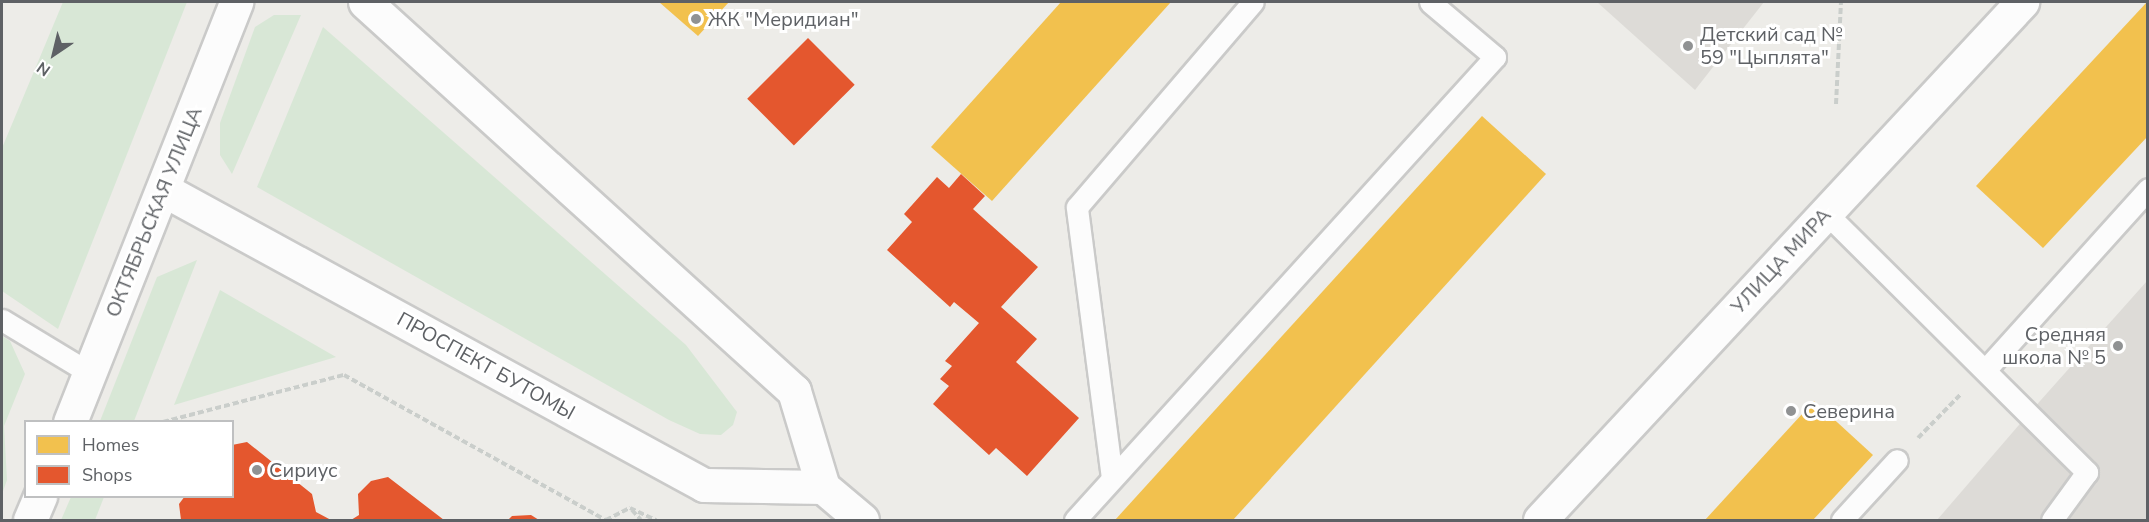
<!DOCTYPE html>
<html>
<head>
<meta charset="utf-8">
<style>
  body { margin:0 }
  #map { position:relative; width:2149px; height:522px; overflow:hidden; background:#edece8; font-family:"Nunito Sans",sans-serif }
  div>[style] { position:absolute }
  .education>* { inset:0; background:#dddbd7 }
  .green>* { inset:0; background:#d8e7d6 }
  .homes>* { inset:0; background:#f2c14e }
  .shops>* { inset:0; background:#e4572e; transform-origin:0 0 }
  .path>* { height:4px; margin-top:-2px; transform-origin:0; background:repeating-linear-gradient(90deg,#cacecb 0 6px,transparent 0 9px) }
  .roads { filter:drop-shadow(2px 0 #cacac9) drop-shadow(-2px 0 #cacac9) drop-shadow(0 2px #cacac9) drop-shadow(0 -2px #cacac9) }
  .lane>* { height:21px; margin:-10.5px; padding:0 10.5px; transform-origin:10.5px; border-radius:10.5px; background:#fcfcfc }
  .street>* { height:33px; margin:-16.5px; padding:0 16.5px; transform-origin:16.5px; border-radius:16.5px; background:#fcfcfc }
  .secondary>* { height:33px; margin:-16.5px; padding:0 16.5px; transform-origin:16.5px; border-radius:16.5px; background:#fcfcfc }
  .dots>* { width:16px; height:16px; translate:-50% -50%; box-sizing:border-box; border:3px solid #fff; border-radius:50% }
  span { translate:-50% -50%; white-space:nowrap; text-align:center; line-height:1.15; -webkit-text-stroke:6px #fff; paint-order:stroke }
  .poi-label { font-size:20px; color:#5e6165 }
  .left { translate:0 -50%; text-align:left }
  .right { translate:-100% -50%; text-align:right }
  .street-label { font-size:20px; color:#5e6165 }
  .frame { position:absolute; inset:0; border:3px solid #5e6165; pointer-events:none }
  .legend { position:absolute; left:24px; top:420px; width:210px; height:78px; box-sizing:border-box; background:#fff; border:2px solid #bfc0c1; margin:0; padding:8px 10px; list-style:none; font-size:18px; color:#5e6165 }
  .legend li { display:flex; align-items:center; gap:12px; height:30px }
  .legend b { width:30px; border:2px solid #bfc0c1 }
  .north { position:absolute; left:24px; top:24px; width:60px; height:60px; -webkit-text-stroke:4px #fff; paint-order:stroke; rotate:215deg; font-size:16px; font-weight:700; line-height:24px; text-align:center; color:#5e6165 }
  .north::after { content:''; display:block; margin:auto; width:21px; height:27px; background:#5e6165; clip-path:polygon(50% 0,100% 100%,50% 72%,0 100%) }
</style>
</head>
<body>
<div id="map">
  <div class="education">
    <div style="clip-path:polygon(1597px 2px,1764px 2px,1695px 90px)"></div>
    <div style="clip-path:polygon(2147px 281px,2147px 520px,1937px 520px,2031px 411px)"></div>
  </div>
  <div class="green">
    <div style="clip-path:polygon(63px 2px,187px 2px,58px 329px,2px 291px,2px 148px)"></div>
    <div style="clip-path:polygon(274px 15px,301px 15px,232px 174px,220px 155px,220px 123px,255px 27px)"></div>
    <div style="clip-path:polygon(323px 27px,686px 345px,737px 412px,733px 425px,721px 435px,700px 434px,669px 420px,257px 187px)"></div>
    <div style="clip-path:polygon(197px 260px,134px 421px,100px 421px,157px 277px)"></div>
    <div style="clip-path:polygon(220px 290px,336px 357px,174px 405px)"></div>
    <div style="clip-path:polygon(2px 336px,10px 341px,25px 374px,4px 426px,7px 480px,2px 494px)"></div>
    <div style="clip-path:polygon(71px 497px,104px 497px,95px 520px,61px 520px)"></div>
  </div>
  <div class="homes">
    <div style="clip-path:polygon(659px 2px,729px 2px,698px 36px)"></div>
    <div style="clip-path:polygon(1061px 2px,1171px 2px,992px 201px,931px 147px)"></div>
    <div style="clip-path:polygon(2147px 2px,2148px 136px,2043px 248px,1976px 186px)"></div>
    <div style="clip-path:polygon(1482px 116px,1546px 174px,1233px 520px,1115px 520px)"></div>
    <div style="clip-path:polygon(1814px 401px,1873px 455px,1813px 520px,1705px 520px)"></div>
  </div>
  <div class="shops">
    <div style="left:808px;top:38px;width:66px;height:86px;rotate:45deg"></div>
    <div style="clip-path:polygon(961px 174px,985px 196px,973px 209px,1038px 267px,1001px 307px,1037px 339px,1016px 362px,1079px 418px,1027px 476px,996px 448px,989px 455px,933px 404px,949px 386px,940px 379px,952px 366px,945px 361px,979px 323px,954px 302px,950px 307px,887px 250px,912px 222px,904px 214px,937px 177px,949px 188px)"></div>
    <div style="clip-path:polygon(247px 442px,312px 494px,316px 512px,331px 520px,181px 520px,179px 504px,185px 496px,232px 496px,232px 445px)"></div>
    <div style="clip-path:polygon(388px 477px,444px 520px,351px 520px,359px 515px,358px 494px,371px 481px)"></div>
    <div style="clip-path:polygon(531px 515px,539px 520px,508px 520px,512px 516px)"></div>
  </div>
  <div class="path">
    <div style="left:1836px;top:104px;width:102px;rotate:-87.2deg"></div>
    <div style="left:163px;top:422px;width:187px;rotate:-14.6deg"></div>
    <div style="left:344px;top:375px;width:299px;rotate:29deg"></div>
    <div style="left:606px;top:520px;width:27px;rotate:-27deg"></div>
    <div style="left:630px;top:508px;width:29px;rotate:25deg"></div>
    <div style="left:1918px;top:438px;width:62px;rotate:-45.7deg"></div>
    <div style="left:632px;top:510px;width:13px;rotate:48deg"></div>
  </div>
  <div class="roads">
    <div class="lane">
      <div style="left:1826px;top:213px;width:368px;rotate:44.8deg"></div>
      <div style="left:2087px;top:472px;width:59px;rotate:126.1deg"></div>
      <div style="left:2px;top:320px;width:103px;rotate:31.1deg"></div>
      <div style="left:1987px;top:368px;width:241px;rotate:-48deg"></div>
      <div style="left:1112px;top:478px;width:273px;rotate:-97.4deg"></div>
      <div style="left:1077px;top:207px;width:270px;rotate:-49.4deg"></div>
      <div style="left:1075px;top:520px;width:625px;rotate:-47.79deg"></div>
      <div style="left:1495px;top:57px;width:85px;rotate:-139.8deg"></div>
      <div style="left:1842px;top:520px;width:81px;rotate:-47.5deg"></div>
    </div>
    <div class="street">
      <div style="left:1540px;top:520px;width:708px;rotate:-47.06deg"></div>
    </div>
    <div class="secondary">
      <div style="left:365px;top:2px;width:579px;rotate:42.2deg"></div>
      <div style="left:794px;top:391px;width:100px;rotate:73.2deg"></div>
      <div style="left:823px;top:487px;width:51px;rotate:40.2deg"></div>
      <div style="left:164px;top:190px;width:615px;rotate:28.65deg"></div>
      <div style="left:704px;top:485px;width:119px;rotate:1deg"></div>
      <div style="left:70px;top:422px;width:452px;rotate:-68.4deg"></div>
      <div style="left:30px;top:520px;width:26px;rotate:-67deg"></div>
    </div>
  </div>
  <div class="dots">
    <div style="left:696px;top:19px;background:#909293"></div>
    <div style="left:1688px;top:46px;background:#909293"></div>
    <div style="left:2118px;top:346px;background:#909293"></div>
    <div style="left:1791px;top:411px;background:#909293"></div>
    <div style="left:257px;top:470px;background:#909293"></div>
  </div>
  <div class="poi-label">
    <span class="left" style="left:708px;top:19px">ЖК "Меридиан"</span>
    <span class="left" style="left:1700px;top:46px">Детский сад №<br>59 "Цыплята"</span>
    <span class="right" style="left:2106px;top:346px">Средняя<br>школа № 5</span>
    <span class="left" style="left:1803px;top:411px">Северина</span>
    <span class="left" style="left:269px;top:470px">Сириус</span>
  </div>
  <div class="street-label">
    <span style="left:154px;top:212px;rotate:-68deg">ОКТЯБРЬСКАЯ УЛИЦА</span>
    <span style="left:1781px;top:261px;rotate:-47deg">УЛИЦА МИРА</span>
    <span style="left:486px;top:366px;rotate:29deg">ПРОСПЕКТ БУТОМЫ</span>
  </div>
  <div class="frame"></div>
  <ul class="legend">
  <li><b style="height:16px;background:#f2c14e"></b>Homes</li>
  <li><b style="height:16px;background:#e4572e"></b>Shops</li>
  </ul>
  <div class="north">N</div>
</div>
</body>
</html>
